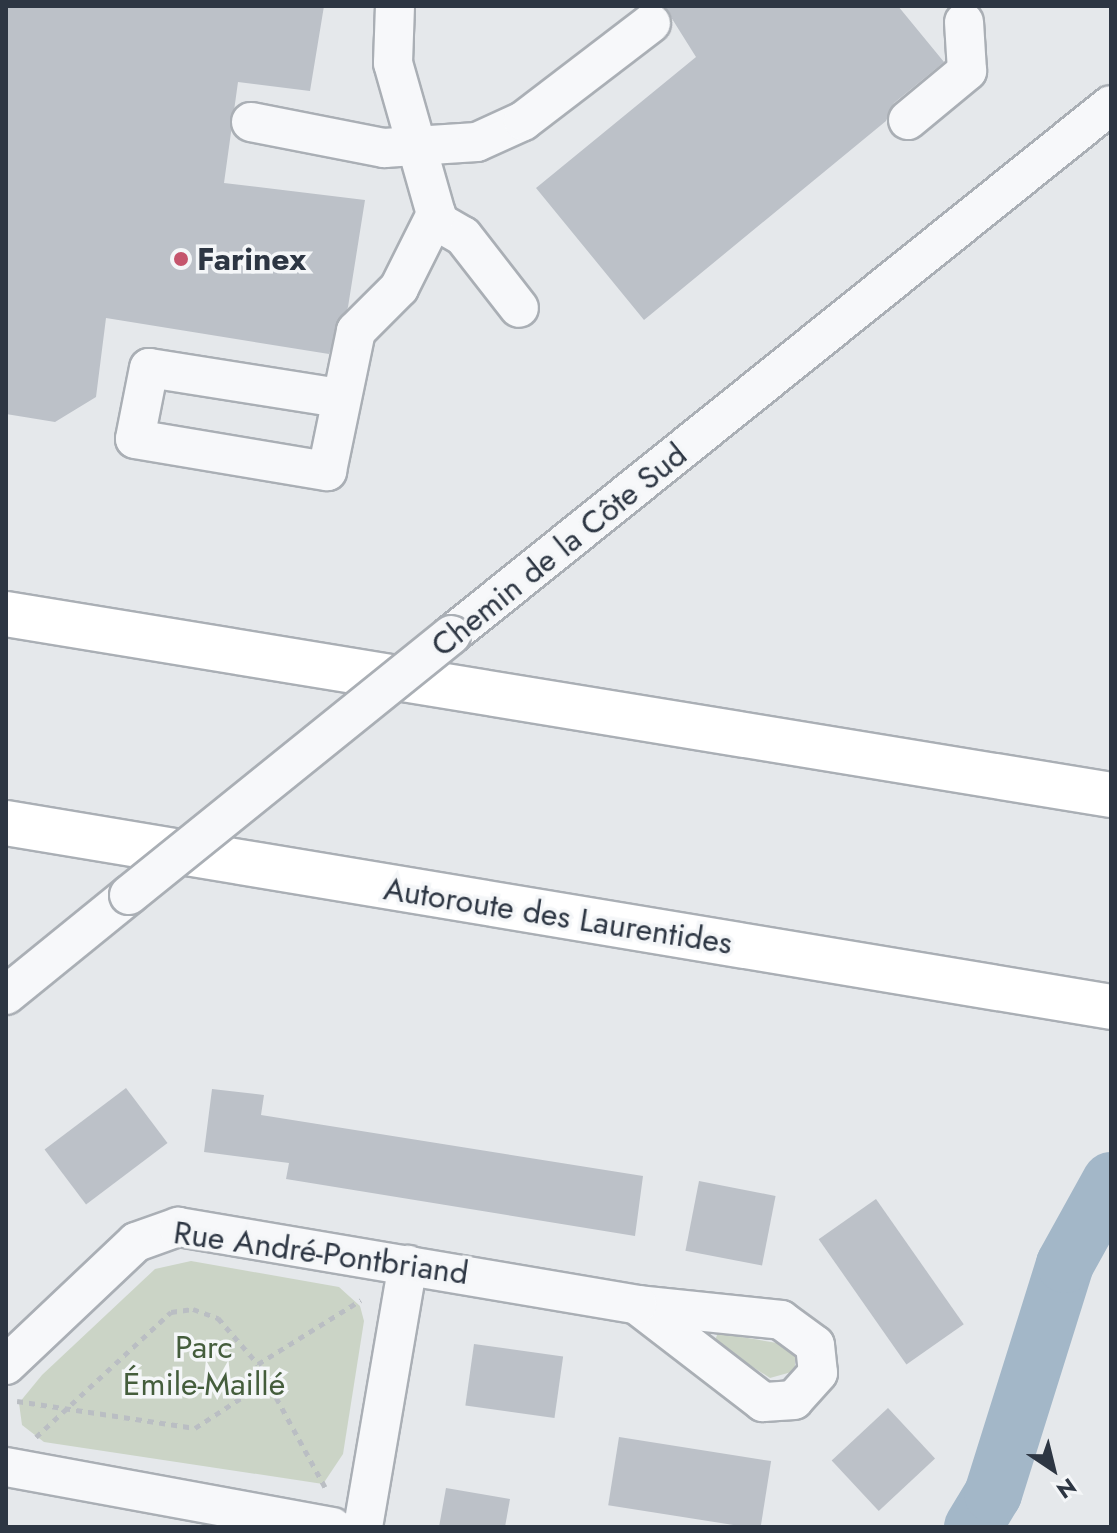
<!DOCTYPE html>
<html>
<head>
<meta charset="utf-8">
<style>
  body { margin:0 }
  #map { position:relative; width:1117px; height:1533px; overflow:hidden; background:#e5e8eb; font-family:Jost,sans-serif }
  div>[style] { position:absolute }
  .green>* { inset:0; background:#cbd4c6 }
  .river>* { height:58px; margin:-29px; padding:0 29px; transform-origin:29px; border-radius:29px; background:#a3b7c8 }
  .building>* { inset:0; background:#bcc1c8; transform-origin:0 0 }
  .path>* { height:5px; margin-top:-2.5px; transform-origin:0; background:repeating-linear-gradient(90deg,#babec3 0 6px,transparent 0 12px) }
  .roads { filter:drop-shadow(2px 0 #aaafb5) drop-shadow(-2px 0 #aaafb5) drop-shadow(0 2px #aaafb5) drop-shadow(0 -2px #aaafb5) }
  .minor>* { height:38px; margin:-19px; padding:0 19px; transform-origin:19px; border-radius:19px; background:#f7f8fa }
  .highway>* { height:44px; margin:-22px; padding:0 22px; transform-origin:22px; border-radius:22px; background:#fff }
  .bridges { filter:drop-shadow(2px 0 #aaafb5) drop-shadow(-2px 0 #aaafb5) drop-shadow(0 2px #aaafb5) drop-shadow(0 -2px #aaafb5) }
  .minor-bridge>* { height:38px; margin:-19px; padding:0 19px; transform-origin:19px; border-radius:19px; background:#f7f8fa }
  .dots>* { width:22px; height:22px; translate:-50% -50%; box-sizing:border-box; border:4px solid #f4f6f8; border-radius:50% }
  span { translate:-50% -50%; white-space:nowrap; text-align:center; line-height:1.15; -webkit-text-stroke:7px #f4f6f8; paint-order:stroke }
  .poi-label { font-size:32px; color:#2d3643; font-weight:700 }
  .left { translate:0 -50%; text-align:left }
  .street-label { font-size:32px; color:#2d3643 }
  .park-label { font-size:32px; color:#445d3c }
  .frame { position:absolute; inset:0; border:8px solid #2d3643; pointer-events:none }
  .north { position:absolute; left:1013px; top:1429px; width:80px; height:80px; -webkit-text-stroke:6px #f4f6f8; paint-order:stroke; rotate:145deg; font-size:22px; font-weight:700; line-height:32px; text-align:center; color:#2d3643 }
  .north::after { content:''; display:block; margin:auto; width:28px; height:36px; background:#2d3643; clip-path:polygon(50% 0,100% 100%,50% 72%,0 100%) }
</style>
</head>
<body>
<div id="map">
  <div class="green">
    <div style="clip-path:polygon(191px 1261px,339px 1287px,360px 1306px,364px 1321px,343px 1454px,323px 1484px,44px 1442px,22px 1425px,19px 1403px,42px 1375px,155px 1269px)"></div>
    <div style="clip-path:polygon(718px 1333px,783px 1344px,795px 1355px,795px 1371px,770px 1378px,714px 1342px)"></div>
  </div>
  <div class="river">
    <div style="left:973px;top:1527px;width:39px;rotate:-59deg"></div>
    <div style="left:993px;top:1494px;width:241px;rotate:-72.6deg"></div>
    <div style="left:1065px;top:1264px;width:95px;rotate:-61deg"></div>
  </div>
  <div class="building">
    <div style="clip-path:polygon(6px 6px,324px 6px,310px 91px,238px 82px,224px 183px,365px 200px,348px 307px,329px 354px,106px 318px,96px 397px,55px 422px,6px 414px)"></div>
    <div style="clip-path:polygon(664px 6px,898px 6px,944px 62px,894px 103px,886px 121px,644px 320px,536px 188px,696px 57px)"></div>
    <div style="left:126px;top:1088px;width:69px;height:102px;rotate:53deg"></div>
    <div style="clip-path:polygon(212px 1089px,264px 1095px,261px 1115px,643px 1176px,635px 1236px,286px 1179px,289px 1163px,204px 1152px)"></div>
    <div style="left:699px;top:1181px;width:78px;height:71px;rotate:11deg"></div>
    <div style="left:876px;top:1199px;width:153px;height:70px;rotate:55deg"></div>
    <div style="left:474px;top:1344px;width:90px;height:62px;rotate:8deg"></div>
    <div style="left:888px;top:1408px;width:69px;height:77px;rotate:47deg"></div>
    <div style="left:619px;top:1437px;width:154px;height:69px;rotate:9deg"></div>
    <div style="clip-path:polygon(446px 1488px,510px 1499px,505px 1527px,439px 1527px)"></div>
  </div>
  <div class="path">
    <div style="left:17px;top:1401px;width:180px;rotate:8.6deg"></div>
    <div style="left:195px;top:1428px;width:82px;rotate:-33.1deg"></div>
    <div style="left:36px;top:1437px;width:184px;rotate:-42.8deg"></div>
    <div style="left:171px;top:1312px;width:22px;rotate:-8deg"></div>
    <div style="left:193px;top:1309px;width:27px;rotate:20deg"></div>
    <div style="left:218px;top:1318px;width:61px;rotate:49deg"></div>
    <div style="left:325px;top:1487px;width:140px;rotate:-118.6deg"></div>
    <div style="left:258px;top:1364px;width:121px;rotate:-31.9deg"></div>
  </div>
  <div class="roads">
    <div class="minor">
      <div style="left:908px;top:120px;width:77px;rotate:-39.7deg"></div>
      <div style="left:967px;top:71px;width:49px;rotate:-93.5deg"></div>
      <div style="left:251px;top:122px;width:136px;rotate:11.1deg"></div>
      <div style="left:384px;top:148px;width:93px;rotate:-3.7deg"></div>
      <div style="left:477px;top:142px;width:51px;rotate:-24.5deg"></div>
      <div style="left:523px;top:121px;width:161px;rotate:-37.4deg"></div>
      <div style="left:435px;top:220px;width:32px;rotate:30deg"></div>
      <div style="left:463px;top:236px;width:91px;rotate:52.1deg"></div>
      <div style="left:339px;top:398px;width:192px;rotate:-171deg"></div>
      <div style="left:149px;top:368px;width:72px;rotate:101.2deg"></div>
      <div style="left:135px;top:439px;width:195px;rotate:9.5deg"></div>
      <div style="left:327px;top:471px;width:143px;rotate:-78.3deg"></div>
      <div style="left:356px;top:331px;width:61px;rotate:-45deg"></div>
      <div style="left:399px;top:288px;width:83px;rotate:-63.4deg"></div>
      <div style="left:436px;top:214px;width:157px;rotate:-105.9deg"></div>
      <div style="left:393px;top:63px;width:57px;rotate:-88deg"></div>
      <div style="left:451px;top:635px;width:846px;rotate:-38.77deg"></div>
      <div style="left:6px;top:995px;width:159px;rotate:-39.1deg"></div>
      <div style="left:637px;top:1305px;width:145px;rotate:5.9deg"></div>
      <div style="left:781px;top:1320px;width:42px;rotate:36.3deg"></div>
      <div style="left:815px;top:1345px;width:28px;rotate:84deg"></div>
      <div style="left:818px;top:1373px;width:36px;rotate:132deg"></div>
      <div style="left:794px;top:1400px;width:31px;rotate:176deg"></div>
      <div style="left:763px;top:1402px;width:159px;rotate:-142.4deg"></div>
      <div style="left:6px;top:1365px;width:179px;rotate:-43.4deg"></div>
      <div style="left:136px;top:1242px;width:45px;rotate:-19.7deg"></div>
      <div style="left:178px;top:1227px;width:466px;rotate:9.6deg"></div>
      <div style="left:6px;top:1467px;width:332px;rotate:10.4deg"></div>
      <div style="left:363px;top:1527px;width:266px;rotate:-80.3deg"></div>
    </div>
    <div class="highway">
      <div style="left:6px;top:614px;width:1120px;rotate:9.3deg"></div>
      <div style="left:6px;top:823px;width:1120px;rotate:9.45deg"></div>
    </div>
  </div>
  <div class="bridges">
    <div class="minor-bridge">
      <div style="left:129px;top:895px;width:414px;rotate:-38.9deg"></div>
    </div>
  </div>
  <div class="dots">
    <div style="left:181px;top:259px;background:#c5556d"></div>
  </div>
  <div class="poi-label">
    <span class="left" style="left:197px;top:259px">Farinex</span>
  </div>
  <div class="street-label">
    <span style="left:559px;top:550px;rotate:-39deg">Chemin de la Côte Sud</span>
    <span style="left:558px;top:916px;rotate:9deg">Autoroute des Laurentides</span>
    <span style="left:321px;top:1253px;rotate:8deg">Rue André-Pontbriand</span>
  </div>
  <div class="park-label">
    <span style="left:204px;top:1366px">Parc<br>Émile-Maillé</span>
  </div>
  <div class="frame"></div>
  <div class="north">N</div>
</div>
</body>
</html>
